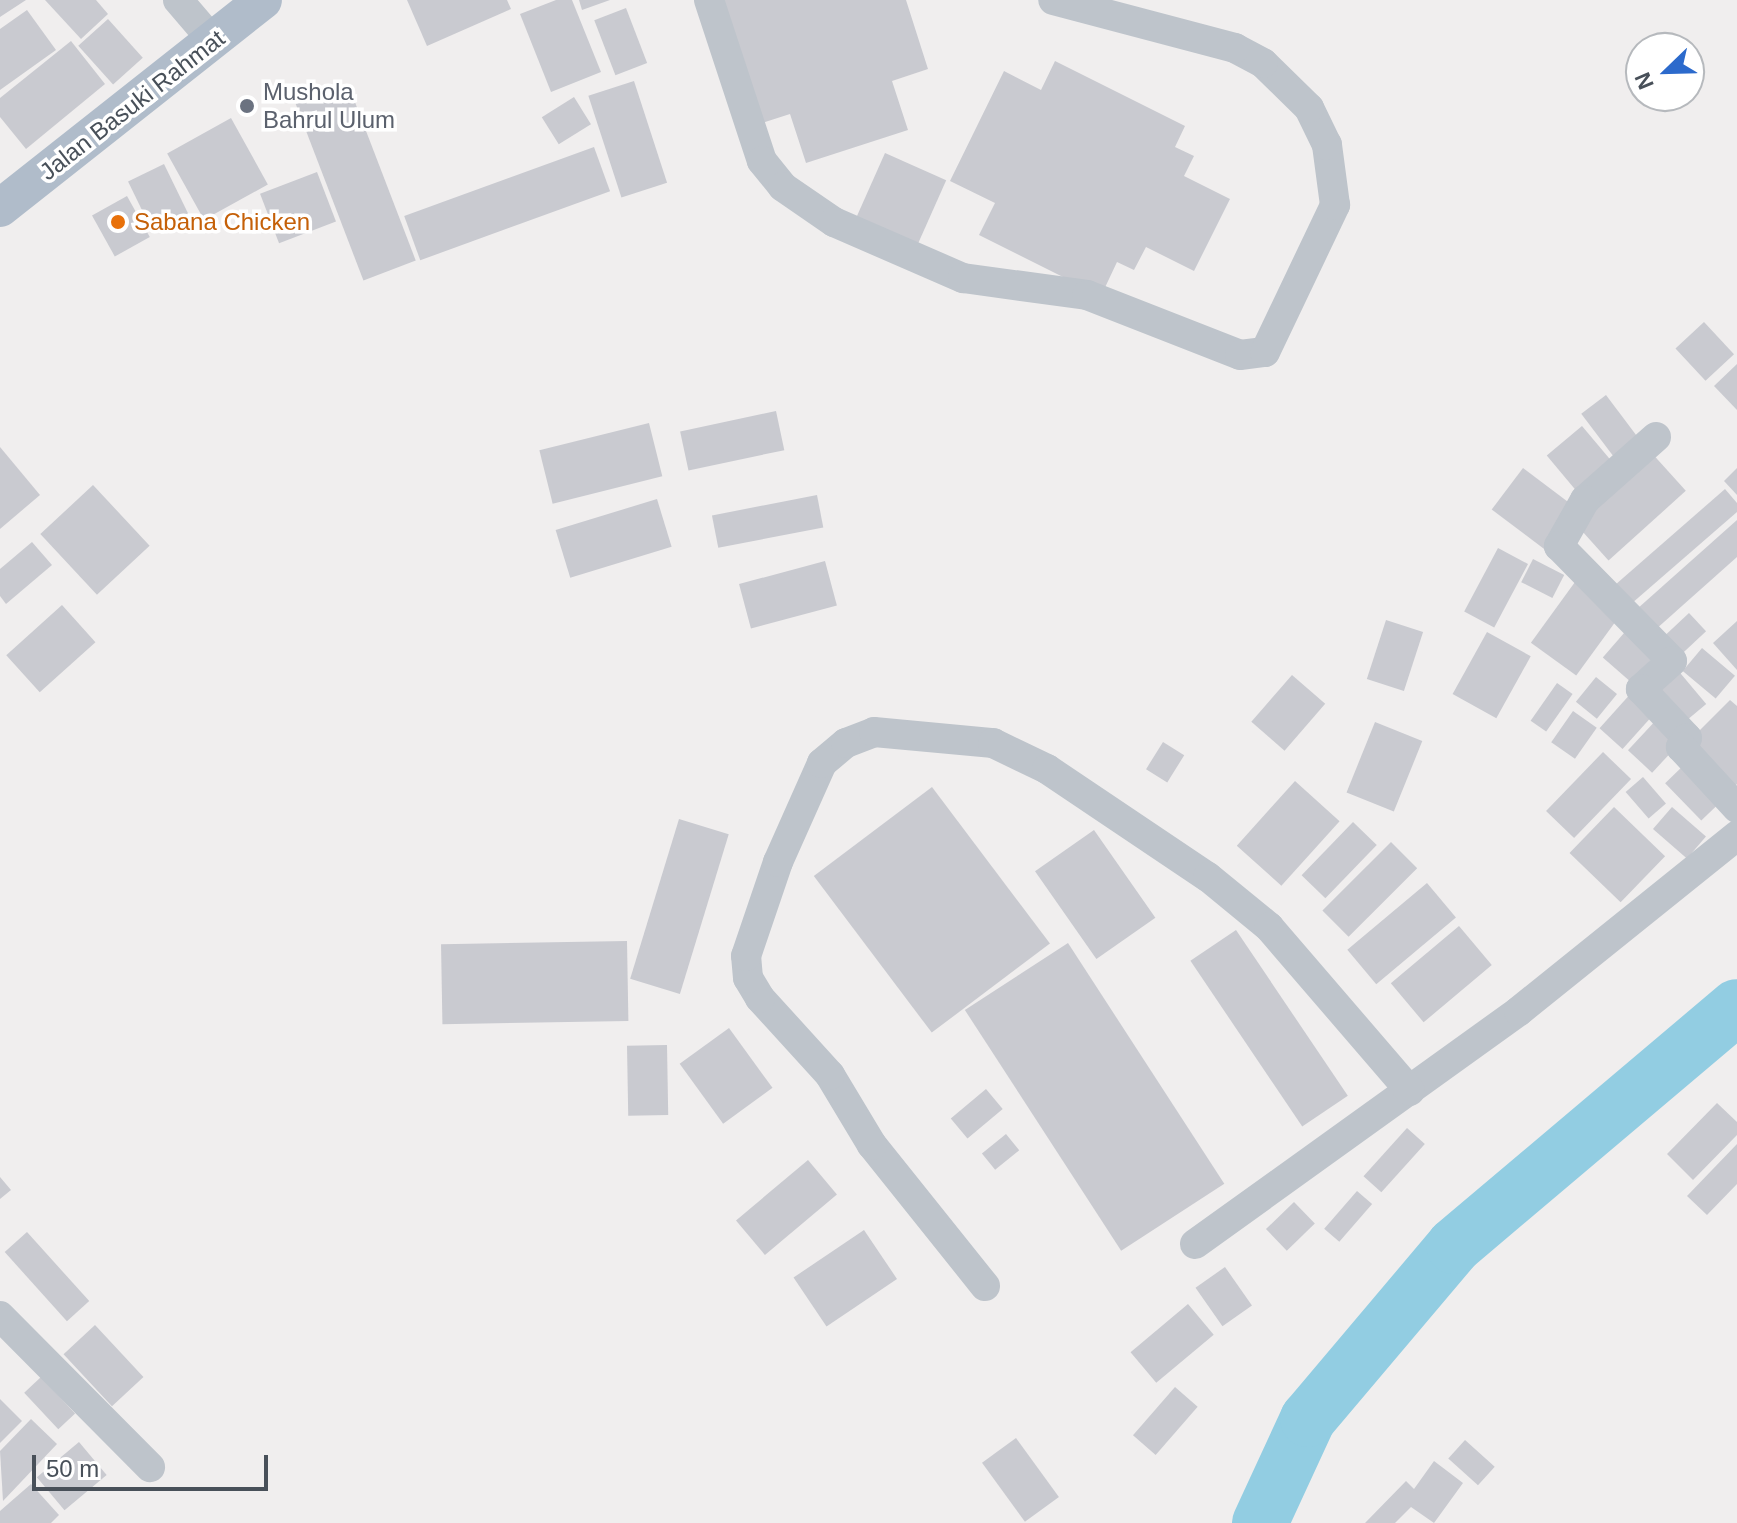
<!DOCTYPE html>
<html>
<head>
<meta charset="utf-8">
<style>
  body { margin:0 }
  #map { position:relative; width:1737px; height:1523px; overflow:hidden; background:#f0eeee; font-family:Arial,sans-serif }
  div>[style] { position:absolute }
  .river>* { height:56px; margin:-28px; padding:0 28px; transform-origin:28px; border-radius:28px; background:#92cde2 }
  .building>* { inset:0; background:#c9cad0; transform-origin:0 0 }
  .minor>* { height:30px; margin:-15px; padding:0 15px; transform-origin:15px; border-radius:15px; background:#bec4cb }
  .major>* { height:38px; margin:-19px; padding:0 19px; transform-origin:19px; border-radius:19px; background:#b0bcca }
  .dots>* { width:22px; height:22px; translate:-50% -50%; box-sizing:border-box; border:4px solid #fff; border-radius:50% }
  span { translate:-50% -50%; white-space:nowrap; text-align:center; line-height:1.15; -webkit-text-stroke:7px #fff; paint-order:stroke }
  .worship-label { font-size:24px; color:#5b616d }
  .left { translate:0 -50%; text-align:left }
  .street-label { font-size:24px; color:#485059 }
  .food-label { font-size:24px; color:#c56008 }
  .north { position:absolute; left:1625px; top:32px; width:80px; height:80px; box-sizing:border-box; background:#fff; border:2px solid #b6b9bd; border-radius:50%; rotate:247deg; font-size:22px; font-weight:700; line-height:32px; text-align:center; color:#485059 }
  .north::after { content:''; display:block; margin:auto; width:28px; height:36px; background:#2c6acc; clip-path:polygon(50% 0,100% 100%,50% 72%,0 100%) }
  .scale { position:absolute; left:32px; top:1455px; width:236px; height:36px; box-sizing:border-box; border:4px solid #485059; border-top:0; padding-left:10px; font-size:24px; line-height:28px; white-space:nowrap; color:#485059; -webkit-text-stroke:6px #fff; paint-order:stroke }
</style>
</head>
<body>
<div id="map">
  <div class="river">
    <div style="left:1260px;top:1523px;width:115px;rotate:-65.2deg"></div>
    <div style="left:1308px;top:1419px;width:226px;rotate:-49.8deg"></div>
    <div style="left:1454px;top:1246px;width:370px;rotate:-40.2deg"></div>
  </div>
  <div class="building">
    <div style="clip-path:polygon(0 0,26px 0,0 17px)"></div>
    <div style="clip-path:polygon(45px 0,96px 0,108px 14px,81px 39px)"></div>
    <div style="clip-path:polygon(407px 0,507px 0,511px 9px,427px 46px)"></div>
    <div style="clip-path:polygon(556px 0,572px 0,601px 72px,551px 92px,520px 14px)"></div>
    <div style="clip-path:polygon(579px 0,610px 0,582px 10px)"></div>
    <div style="clip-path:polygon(722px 0,906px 0,928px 69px,892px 81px,908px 130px,806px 163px,790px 114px,762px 123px)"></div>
    <div style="left:626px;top:8px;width:59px;height:34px;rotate:69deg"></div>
    <div style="clip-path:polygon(27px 10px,56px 50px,0 90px,0 29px)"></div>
    <div style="left:108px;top:19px;width:52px;height:40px;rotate:48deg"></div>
    <div style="clip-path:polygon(71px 41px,105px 84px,26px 149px,0 117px,0 98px)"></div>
    <div style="clip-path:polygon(1055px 61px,1185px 126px,1175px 147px,1194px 156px,1184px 176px,1230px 199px,1194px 271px,1146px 247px,1134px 270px,1117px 262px,1101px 296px,979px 235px,995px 203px,950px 181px,1004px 71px,1041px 90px)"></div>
    <div style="left:634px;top:81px;width:107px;height:48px;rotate:72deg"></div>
    <div style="left:348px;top:84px;width:189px;height:56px;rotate:69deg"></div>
    <div style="left:574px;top:97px;width:32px;height:38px;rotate:58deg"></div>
    <div style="left:231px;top:118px;width:76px;height:73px;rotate:61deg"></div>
    <div style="left:594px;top:147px;width:47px;height:202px;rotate:70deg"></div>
    <div style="left:885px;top:153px;width:67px;height:76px;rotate:24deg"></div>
    <div style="left:164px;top:164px;width:55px;height:40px;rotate:64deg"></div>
    <div style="left:317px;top:172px;width:53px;height:61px;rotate:69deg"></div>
    <div style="left:127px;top:196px;width:47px;height:40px;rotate:61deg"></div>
    <div style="left:1704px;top:322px;width:44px;height:39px;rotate:47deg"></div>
    <div style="clip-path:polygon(1737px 364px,1737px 410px,1714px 386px)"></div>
    <div style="left:1606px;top:395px;width:60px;height:31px;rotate:53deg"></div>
    <div style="left:776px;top:411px;width:40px;height:98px;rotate:78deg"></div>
    <div style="left:649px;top:423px;width:55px;height:113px;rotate:76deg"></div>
    <div style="left:1582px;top:426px;width:53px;height:46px;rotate:50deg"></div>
    <div style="clip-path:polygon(0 447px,40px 495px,0 529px)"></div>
    <div style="left:1649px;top:450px;width:55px;height:104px;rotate:48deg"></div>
    <div style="left:1523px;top:468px;width:69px;height:52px;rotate:37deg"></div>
    <div style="clip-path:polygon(1737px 468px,1737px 495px,1724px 481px)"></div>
    <div style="left:93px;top:485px;width:83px;height:72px;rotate:47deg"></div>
    <div style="clip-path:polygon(1725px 489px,1737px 503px,1737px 512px,1631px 604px,1615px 585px)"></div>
    <div style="left:817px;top:495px;width:33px;height:107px;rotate:79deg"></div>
    <div style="left:657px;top:499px;width:50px;height:106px;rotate:73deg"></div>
    <div style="clip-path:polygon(1737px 520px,1737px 557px,1655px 630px,1637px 609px)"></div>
    <div style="clip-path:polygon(32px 542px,52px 565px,6px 604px,0 596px,0 569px)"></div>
    <div style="left:1498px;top:548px;width:34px;height:72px;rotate:28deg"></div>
    <div style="left:1533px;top:559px;width:35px;height:26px;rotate:27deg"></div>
    <div style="left:825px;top:561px;width:46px;height:89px;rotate:75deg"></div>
    <div style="left:1575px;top:582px;width:56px;height:75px;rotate:36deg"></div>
    <div style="left:62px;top:605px;width:50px;height:75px;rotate:48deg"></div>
    <div style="left:1689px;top:613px;width:25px;height:42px;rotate:47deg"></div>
    <div style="left:1386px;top:620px;width:39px;height:62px;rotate:18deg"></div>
    <div style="clip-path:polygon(1737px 621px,1737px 670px,1713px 643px)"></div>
    <div style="left:1631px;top:625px;width:38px;height:43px;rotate:41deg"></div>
    <div style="left:1487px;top:632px;width:50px;height:71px;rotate:29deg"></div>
    <div style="left:1702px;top:648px;width:43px;height:30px;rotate:40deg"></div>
    <div style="left:1676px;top:668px;width:47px;height:34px;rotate:50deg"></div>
    <div style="left:1292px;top:675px;width:44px;height:62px;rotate:41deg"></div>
    <div style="left:1596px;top:677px;width:27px;height:32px;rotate:39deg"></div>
    <div style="left:1557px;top:683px;width:19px;height:46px;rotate:35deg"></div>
    <div style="left:1633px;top:691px;width:31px;height:50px;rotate:42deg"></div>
    <div style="clip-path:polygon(1730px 700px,1737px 706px,1737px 784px,1730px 791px,1685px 745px)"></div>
    <div style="left:1573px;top:711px;width:29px;height:38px;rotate:35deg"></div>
    <div style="left:1658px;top:718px;width:33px;height:44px;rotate:43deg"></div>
    <div style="left:1375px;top:722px;width:51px;height:76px;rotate:22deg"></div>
    <div style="left:1163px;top:742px;width:25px;height:32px;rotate:32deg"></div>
    <div style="left:1603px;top:752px;width:39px;height:82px;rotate:44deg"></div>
    <div style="left:1686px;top:763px;width:52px;height:29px;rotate:46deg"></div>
    <div style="left:1643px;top:777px;width:35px;height:23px;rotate:49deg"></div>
    <div style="left:1295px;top:781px;width:60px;height:87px;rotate:42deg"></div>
    <div style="left:932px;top:787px;width:196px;height:148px;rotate:53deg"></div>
    <div style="left:1614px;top:807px;width:71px;height:64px;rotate:44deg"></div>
    <div style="left:1672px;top:807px;width:45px;height:29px;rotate:41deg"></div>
    <div style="left:679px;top:819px;width:52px;height:167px;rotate:17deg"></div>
    <div style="left:1353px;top:822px;width:33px;height:74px;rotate:44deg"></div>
    <div style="left:1094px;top:830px;width:107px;height:72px;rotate:55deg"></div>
    <div style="left:1391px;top:842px;width:37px;height:97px;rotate:45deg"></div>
    <div style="left:1427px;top:883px;width:45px;height:104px;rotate:50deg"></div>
    <div style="left:1459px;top:926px;width:51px;height:89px;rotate:50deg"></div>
    <div style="left:1236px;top:930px;width:200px;height:55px;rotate:56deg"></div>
    <div style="left:627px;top:941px;width:80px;height:186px;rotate:89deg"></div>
    <div style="left:1068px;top:943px;width:287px;height:123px;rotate:57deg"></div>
    <div style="left:729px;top:1028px;width:74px;height:61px;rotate:54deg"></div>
    <div style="left:667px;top:1045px;width:70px;height:40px;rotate:89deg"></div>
    <div style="left:986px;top:1089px;width:26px;height:46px;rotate:50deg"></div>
    <div style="clip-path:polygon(1717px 1103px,1737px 1122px,1737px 1135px,1693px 1180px,1667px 1154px)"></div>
    <div style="left:1407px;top:1128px;width:24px;height:65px;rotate:42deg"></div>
    <div style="left:1006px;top:1134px;width:21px;height:31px;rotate:51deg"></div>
    <div style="clip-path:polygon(1737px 1144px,1737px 1184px,1707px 1215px,1687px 1196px)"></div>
    <div style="left:808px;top:1160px;width:45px;height:94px;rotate:50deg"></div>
    <div style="clip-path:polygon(0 1177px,11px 1190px,0 1199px)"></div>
    <div style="left:1357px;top:1191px;width:20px;height:50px;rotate:41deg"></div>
    <div style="left:1294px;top:1202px;width:30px;height:39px;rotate:46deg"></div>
    <div style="left:864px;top:1230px;width:59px;height:85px;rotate:56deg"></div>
    <div style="left:27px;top:1232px;width:93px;height:30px;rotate:48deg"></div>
    <div style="left:1225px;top:1267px;width:47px;height:36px;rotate:55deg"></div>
    <div style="left:1188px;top:1304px;width:40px;height:75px;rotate:50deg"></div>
    <div style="left:95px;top:1325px;width:71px;height:43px;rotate:47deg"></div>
    <div style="left:41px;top:1377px;width:50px;height:23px;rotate:47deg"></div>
    <div style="left:1175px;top:1387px;width:30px;height:64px;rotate:41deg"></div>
    <div style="clip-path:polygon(0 1399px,22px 1421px,0 1443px)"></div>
    <div style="clip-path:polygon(31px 1419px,57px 1444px,3px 1501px,0 1451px)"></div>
    <div style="left:1016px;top:1438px;width:73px;height:42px;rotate:54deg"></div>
    <div style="left:1465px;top:1440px;width:40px;height:25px;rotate:42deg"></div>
    <div style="left:79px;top:1442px;width:43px;height:55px;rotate:50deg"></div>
    <div style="clip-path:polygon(1434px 1461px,1463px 1483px,1434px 1523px,1411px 1507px,1395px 1523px,1365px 1523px,1406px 1481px,1414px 1489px)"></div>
    <div style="clip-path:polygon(31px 1484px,59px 1515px,51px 1523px,0 1523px,0 1511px)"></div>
  </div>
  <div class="minor">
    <div style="left:178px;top:0;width:54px;rotate:49.5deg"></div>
    <div style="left:709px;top:0;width:169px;rotate:71.8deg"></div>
    <div style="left:762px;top:161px;width:33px;rotate:51deg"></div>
    <div style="left:783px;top:187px;width:62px;rotate:34.5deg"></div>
    <div style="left:834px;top:222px;width:141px;rotate:23.5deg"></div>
    <div style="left:963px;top:278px;width:125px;rotate:7.8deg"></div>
    <div style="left:1087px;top:295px;width:164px;rotate:21.4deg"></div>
    <div style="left:1240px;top:355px;width:25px;rotate:-7deg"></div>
    <div style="left:1265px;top:352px;width:163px;rotate:-64.5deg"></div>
    <div style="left:1335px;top:205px;width:61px;rotate:-97.6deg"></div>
    <div style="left:1327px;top:145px;width:41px;rotate:-115.9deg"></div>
    <div style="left:1309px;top:108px;width:64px;rotate:-135.6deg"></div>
    <div style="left:1263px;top:63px;width:32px;rotate:-152deg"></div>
    <div style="left:1235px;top:48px;width:188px;rotate:-165.2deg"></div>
    <div style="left:1656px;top:437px;width:95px;rotate:138.4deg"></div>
    <div style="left:1585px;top:500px;width:53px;rotate:119.5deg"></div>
    <div style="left:1559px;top:546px;width:161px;rotate:45.5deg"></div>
    <div style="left:1672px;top:661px;width:42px;rotate:137.9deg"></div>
    <div style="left:1641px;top:689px;width:67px;rotate:46.8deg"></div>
    <div style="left:1687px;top:738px;width:11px;rotate:124deg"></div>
    <div style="left:1681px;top:747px;width:83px;rotate:47.4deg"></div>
    <div style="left:1195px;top:1244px;width:399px;rotate:-35.7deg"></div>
    <div style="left:1519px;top:1011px;width:280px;rotate:-38.8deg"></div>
    <div style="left:985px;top:1286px;width:181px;rotate:-128.7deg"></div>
    <div style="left:872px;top:1145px;width:82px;rotate:-121deg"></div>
    <div style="left:830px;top:1075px;width:104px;rotate:-132.3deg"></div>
    <div style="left:760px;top:998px;width:23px;rotate:-121deg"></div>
    <div style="left:748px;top:978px;width:22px;rotate:-95deg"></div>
    <div style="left:746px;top:956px;width:99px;rotate:-71.2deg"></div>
    <div style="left:778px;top:862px;width:108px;rotate:-66deg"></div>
    <div style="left:822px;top:763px;width:31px;rotate:-40deg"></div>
    <div style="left:846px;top:743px;width:30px;rotate:-21deg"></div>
    <div style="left:874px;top:732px;width:120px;rotate:5.3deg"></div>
    <div style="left:993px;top:743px;width:60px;rotate:25.7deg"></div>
    <div style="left:1047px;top:769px;width:194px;rotate:33.9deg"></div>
    <div style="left:1208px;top:877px;width:79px;rotate:39.3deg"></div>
    <div style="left:1269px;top:927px;width:216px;rotate:49.3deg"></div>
    <div style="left:0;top:1316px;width:213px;rotate:45.2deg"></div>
  </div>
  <div class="major">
    <div style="left:0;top:208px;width:335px;rotate:-38.3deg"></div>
  </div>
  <div class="dots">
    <div style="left:247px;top:106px;background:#6b7280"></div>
    <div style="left:118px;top:222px;background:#e8710a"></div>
  </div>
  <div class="worship-label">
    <span class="left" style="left:263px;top:106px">Mushola<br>Bahrul Ulum</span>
  </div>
  <div class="street-label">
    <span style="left:132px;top:105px;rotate:-38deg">Jalan Basuki Rahmat</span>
  </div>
  <div class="food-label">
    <span class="left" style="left:134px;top:222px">Sabana Chicken</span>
  </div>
  <div class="north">N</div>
  <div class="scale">50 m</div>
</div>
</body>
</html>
